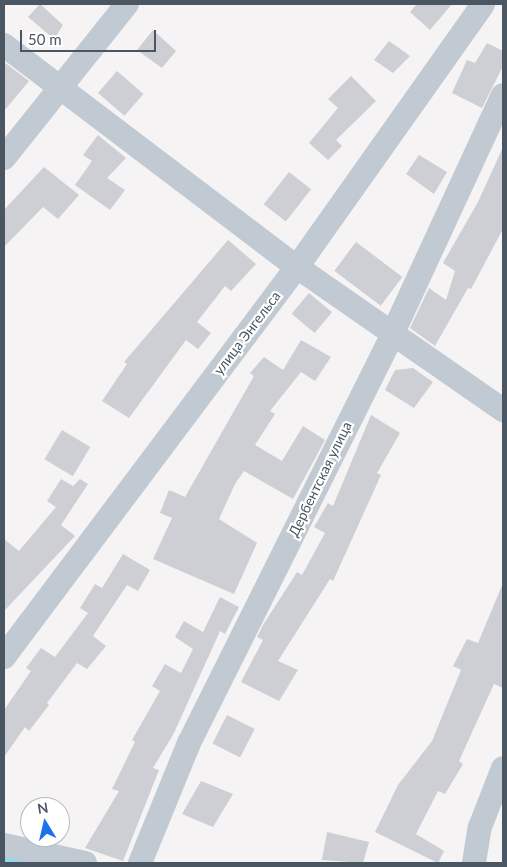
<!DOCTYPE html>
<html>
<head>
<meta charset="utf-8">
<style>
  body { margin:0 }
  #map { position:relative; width:507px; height:867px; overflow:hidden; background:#f5f3f3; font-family:Lato,sans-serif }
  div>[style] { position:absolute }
  .canal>* { height:19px; margin:-9.5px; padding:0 9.5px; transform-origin:9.5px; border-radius:9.5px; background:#90daee }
  .building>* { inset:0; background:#cdcfd5; transform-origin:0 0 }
  .minor>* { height:24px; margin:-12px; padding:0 12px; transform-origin:12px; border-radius:12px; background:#c1cad2 }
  span { translate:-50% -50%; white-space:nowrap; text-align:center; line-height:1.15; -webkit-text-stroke:4.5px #fff; paint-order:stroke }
  .street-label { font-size:14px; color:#4a5661 }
  .frame { position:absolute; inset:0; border:5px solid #4a5661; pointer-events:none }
  .north { position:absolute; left:20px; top:797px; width:50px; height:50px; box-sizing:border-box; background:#fff; border:1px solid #b7bbc0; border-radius:50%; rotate:351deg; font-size:14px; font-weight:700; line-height:20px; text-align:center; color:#4a5661 }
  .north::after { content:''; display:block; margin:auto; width:18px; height:22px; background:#1a73e8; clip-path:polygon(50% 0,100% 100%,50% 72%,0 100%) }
  .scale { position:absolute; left:20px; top:30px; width:136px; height:22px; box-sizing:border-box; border:2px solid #4a5661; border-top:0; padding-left:6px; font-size:15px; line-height:18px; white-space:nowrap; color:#4a5661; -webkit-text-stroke:4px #fff; paint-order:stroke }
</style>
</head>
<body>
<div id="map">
  <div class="canal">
    <div style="left:4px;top:857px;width:26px;rotate:13deg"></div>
  </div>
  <div class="building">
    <div style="clip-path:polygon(40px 4px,63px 25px,54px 39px,28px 17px)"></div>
    <div style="clip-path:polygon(417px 4px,452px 4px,430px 30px,410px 12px)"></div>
    <div style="clip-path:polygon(153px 30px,176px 51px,162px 68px,137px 50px)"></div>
    <div style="clip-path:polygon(389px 41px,410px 56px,393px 73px,374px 60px)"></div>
    <div style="clip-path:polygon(487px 43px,503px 51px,503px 66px,482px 108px,452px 93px,467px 60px,475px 63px)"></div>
    <div style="clip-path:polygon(4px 62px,29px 81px,4px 111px)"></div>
    <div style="left:117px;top:71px;width:35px;height:29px;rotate:41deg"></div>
    <div style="clip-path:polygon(351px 76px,376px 101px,336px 140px,342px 146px,328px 160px,309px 143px,338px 108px,328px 99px)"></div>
    <div style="clip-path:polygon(98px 135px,126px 158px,107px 178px,125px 190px,110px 210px,75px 185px,92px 161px,83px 155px)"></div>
    <div style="clip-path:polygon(503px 147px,503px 229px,471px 289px,468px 288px,435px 346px,410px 328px,429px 288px,446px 300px,455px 271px,443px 263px,478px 202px)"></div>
    <div style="clip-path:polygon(419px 155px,447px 172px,434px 194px,406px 174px)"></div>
    <div style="clip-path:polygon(44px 167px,79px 195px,58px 219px,43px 207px,4px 247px,4px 210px)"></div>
    <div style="left:289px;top:172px;width:28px;height:41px;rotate:38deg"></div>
    <div style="clip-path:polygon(228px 240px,256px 264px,231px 291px,225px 286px,197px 322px,211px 333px,198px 349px,186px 340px,129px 418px,102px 401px,127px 364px,124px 362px)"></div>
    <div style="left:356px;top:242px;width:58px;height:36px;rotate:37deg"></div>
    <div style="left:309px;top:293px;width:30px;height:27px;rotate:40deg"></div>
    <div style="clip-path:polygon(301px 340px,331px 357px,315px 381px,301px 372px,270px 411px,275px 414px,255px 445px,282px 461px,303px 426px,325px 440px,293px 499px,244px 471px,235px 484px,219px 519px,257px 543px,234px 594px,153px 559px,172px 518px,160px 513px,169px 490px,185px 497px,254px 376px,250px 373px,264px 357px,283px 370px)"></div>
    <div style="clip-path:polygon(413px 368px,433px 382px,414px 408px,385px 390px,395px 370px)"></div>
    <div style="clip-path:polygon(371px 415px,400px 433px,377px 473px,381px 475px,333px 581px,330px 579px,278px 661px,298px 670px,279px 701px,241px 682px,263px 640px,257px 637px,263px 625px,297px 572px,302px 575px,325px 533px,314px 527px,328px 503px,333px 506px)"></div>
    <div style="left:62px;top:430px;width:33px;height:34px;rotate:31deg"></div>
    <div style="clip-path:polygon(61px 479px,73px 486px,80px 479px,88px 484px,61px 525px,75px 536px,4px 611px,4px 539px,19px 551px,56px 507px,47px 501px)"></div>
    <div style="clip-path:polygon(123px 554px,150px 570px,138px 591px,127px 585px,93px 636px,106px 646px,87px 669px,77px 663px,47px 703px,49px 705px,29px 731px,25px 727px,4px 757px,4px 710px,31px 671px,26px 668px,41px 648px,55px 657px,88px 613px,80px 608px,95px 584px,102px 588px)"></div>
    <div style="clip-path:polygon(503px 583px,503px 688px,494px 684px,459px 761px,463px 764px,445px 794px,438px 791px,416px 834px,444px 851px,438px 863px,375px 832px,398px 785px,432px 741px,461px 670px,453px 666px,467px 639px,478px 643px)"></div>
    <div style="clip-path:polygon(220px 597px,239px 607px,225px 634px,220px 631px,174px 733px,153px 768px,159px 770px,123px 861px,85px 848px,119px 791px,112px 789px,135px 742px,132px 740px,160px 691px,152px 686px,165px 664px,181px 673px,193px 649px,175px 637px,184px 621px,203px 632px)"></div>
    <div style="left:227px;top:715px;width:31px;height:32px;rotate:27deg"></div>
    <div style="clip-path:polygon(201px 781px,233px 794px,213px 827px,182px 814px)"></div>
    <div style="clip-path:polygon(327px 832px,369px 842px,363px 863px,322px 860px)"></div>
  </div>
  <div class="minor">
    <div style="left:4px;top:45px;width:368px;rotate:37.2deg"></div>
    <div style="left:297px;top:267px;width:251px;rotate:34.8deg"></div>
    <div style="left:4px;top:158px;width:197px;rotate:-51.4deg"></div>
    <div style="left:4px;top:657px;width:488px;rotate:-53.1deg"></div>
    <div style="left:297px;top:267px;width:322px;rotate:-54.7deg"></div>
    <div style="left:4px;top:845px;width:83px;rotate:12.5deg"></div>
    <div style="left:140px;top:863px;width:130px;rotate:-67.8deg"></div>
    <div style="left:189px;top:743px;width:456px;rotate:-63.5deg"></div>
    <div style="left:392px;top:335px;width:264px;rotate:-65.2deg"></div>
    <div style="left:474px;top:863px;width:36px;rotate:-81deg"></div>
    <div style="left:480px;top:827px;width:63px;rotate:-68.7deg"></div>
  </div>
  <div class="street-label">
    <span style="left:247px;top:333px;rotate:-53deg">улица Энгельса</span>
    <span style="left:320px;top:479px;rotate:-64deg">Дербентская улица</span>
  </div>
  <div class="frame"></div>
  <div class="north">N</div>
  <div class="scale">50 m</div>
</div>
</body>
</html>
